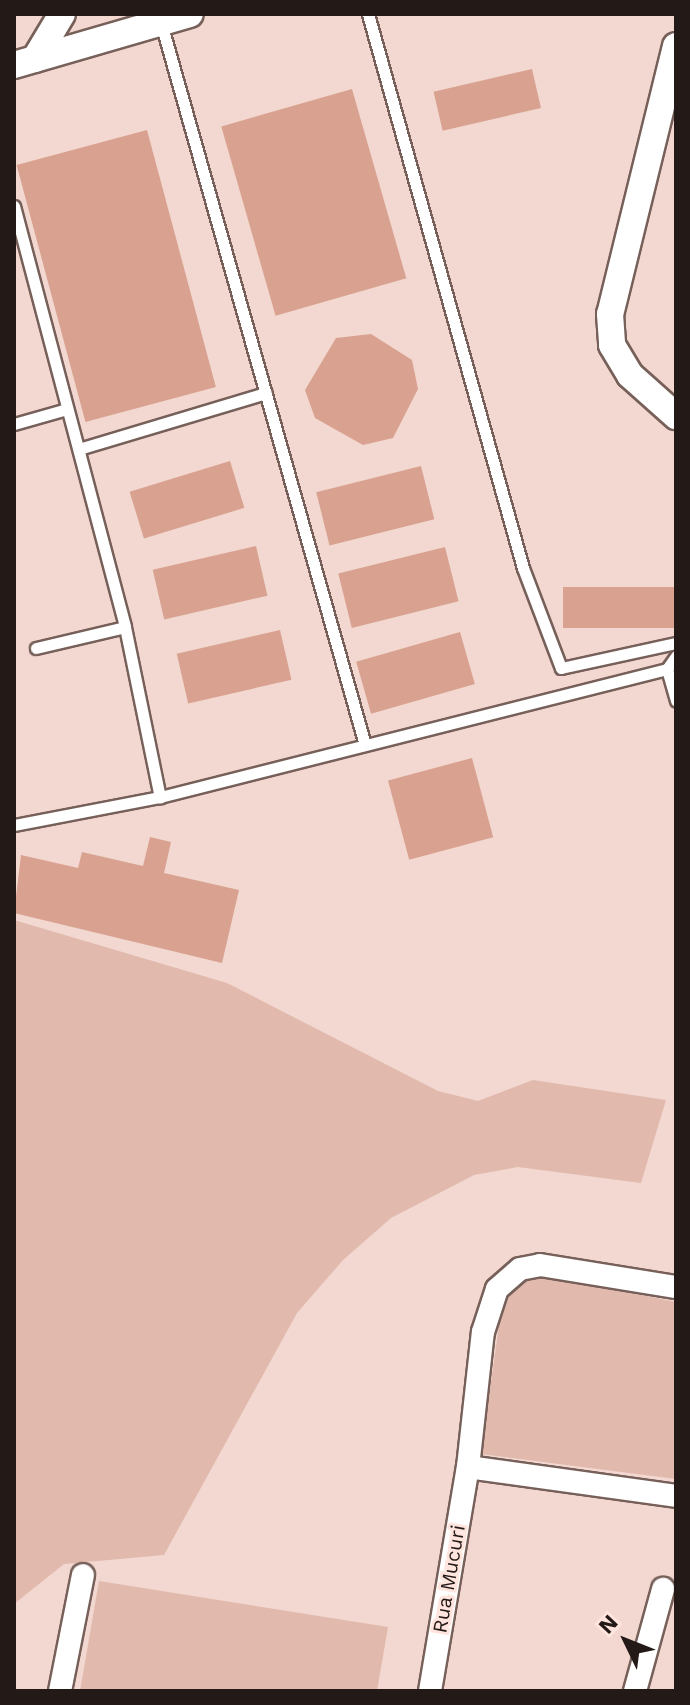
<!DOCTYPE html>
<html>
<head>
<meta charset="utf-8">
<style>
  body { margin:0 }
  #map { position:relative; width:690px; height:1705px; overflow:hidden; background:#f2d8d0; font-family:"Work Sans",sans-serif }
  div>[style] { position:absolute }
  .green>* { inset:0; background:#e1b9ad }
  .building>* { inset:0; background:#d9a18f; transform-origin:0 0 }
  .roads { filter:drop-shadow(2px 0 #766059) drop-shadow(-2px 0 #766059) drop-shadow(0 2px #766059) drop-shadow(0 -2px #766059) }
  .service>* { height:11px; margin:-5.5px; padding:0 5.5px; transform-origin:5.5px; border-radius:5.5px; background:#fff }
  .minor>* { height:22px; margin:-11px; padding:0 11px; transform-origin:11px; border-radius:11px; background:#fff }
  .tertiary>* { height:26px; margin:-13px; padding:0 13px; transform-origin:13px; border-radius:13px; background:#fff }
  span { translate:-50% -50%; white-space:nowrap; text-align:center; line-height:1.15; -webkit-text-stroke:6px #ffe5dd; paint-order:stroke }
  .street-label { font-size:20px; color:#231a17 }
  .frame { position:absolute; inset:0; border:16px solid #231a17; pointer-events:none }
  .north { position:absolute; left:586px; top:1601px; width:80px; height:80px; -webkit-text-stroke:6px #ffe5dd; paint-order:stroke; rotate:313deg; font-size:22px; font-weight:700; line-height:32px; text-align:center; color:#231a17 }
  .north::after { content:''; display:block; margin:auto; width:28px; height:36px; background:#231a17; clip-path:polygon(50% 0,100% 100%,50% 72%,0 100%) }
</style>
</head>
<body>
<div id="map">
  <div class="green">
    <div style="clip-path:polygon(14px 920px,227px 983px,438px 1091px,478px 1101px,533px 1080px,666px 1100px,641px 1183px,518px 1167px,474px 1175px,391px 1218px,343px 1260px,297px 1313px,164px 1555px,64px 1564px,14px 1604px)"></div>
    <div style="clip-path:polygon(507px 1268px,676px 1302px,676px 1479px,481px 1454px)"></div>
    <div style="clip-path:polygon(99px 1581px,388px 1627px,377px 1691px,80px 1691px)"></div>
  </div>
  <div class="building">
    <div style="left:532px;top:69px;width:40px;height:101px;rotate:77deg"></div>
    <div style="left:352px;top:89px;width:197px;height:136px;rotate:74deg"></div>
    <div style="left:147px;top:130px;width:266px;height:135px;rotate:75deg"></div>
    <div style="clip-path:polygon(371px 334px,412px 360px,418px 389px,393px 438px,363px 445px,315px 418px,305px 390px,336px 338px)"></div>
    <div style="left:230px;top:461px;width:49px;height:105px;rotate:73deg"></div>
    <div style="left:421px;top:466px;width:55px;height:108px;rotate:76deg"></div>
    <div style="left:256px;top:546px;width:51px;height:106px;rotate:77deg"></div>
    <div style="left:445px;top:547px;width:56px;height:110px;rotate:76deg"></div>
    <div style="left:676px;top:587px;width:41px;height:113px;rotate:90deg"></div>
    <div style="left:280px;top:630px;width:51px;height:106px;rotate:77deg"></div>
    <div style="left:460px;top:632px;width:54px;height:108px;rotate:74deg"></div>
    <div style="left:472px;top:758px;width:82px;height:87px;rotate:75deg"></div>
    <div style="clip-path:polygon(150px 837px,171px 842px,164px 873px,239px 890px,222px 963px,14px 913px,21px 855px,78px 868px,82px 852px,143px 866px)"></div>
  </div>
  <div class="roads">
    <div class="service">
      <div style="left:368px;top:14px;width:575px;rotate:74.37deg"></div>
      <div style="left:523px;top:568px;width:107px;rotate:69.2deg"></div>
      <div style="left:561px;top:668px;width:118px;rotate:-12.3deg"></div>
      <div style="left:161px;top:23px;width:750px;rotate:74.22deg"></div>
      <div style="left:14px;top:206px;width:435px;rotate:75.2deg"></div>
      <div style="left:125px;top:627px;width:174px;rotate:78.4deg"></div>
      <div style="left:160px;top:797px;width:149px;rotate:169.1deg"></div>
      <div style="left:14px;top:424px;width:55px;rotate:-15.8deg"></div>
      <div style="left:79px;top:449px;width:195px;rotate:-16.7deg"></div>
      <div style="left:36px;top:648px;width:91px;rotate:-13.3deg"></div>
      <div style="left:667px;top:669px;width:16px;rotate:-55deg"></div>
      <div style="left:160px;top:797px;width:523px;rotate:-14.17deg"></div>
      <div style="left:667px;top:669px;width:33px;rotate:74deg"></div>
    </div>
    <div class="minor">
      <div style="left:468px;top:1467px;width:210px;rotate:7.9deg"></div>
      <div style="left:60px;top:1691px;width:118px;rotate:-78.8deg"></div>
      <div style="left:430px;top:1691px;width:227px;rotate:-80.4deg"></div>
      <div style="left:468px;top:1467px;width:136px;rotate:-83.7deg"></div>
      <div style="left:483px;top:1332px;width:45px;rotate:-72deg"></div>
      <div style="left:497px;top:1289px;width:30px;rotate:-41deg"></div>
      <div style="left:520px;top:1269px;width:20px;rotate:-11deg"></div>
      <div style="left:540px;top:1265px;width:138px;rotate:9.2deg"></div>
      <div style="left:635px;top:1691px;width:106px;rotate:-74.6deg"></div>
    </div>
    <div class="tertiary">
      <div style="left:676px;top:46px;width:276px;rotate:103.8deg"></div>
      <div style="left:610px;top:314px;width:31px;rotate:86deg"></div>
      <div style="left:612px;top:345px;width:35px;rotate:59deg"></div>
      <div style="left:630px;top:375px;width:62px;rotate:41.7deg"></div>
      <div style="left:35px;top:59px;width:52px;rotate:-59deg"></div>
      <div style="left:14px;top:65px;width:183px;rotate:-16.2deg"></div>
    </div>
  </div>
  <div class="street-label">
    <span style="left:449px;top:1579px;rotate:-80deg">Rua Mucuri</span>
  </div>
  <div class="frame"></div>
  <div class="north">N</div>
</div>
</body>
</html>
